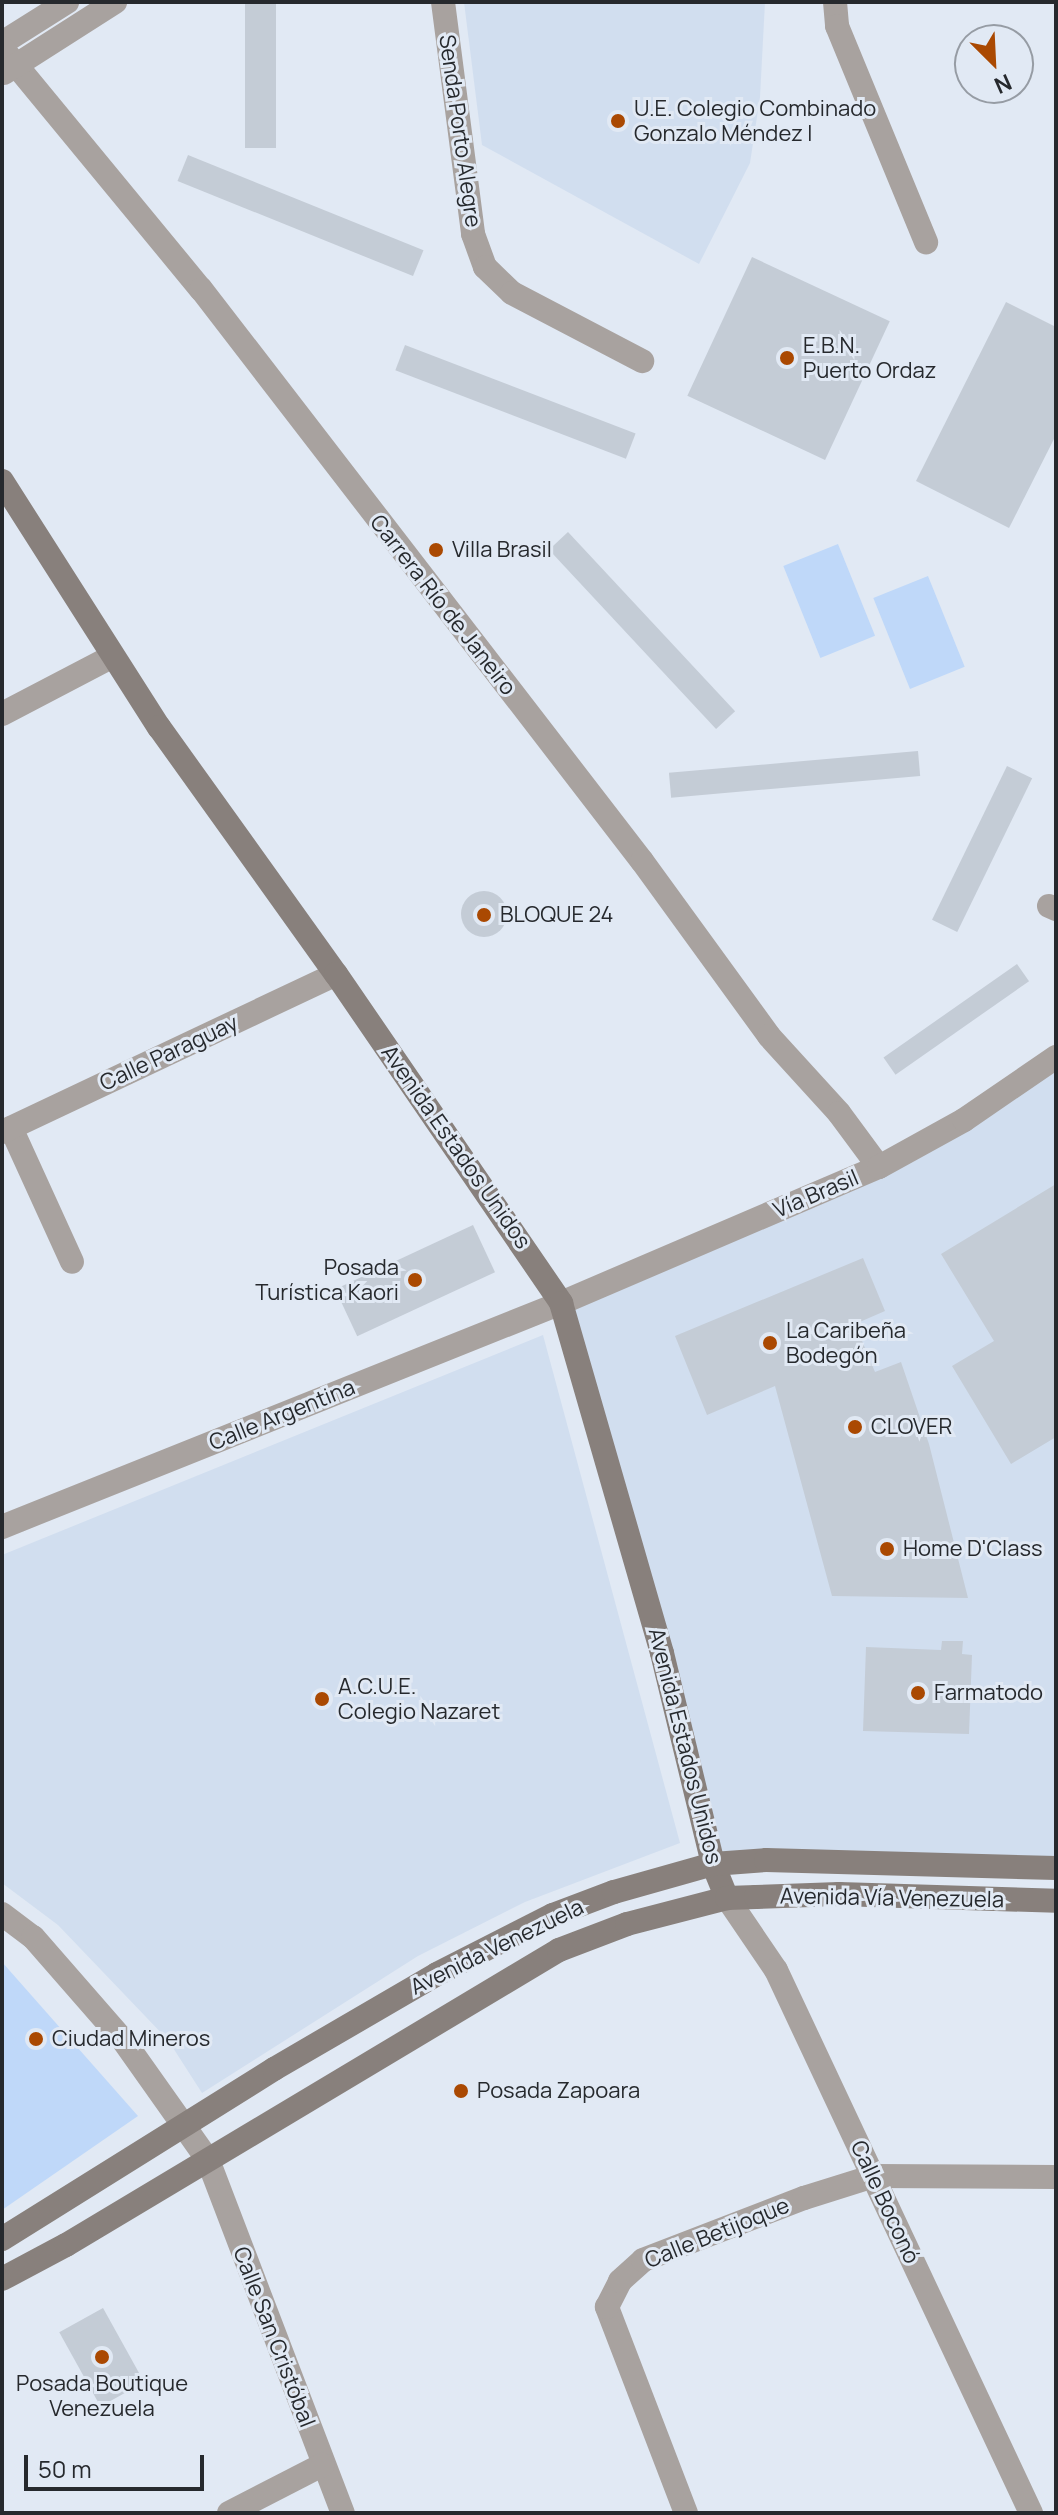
<!DOCTYPE html>
<html>
<head>
<meta charset="utf-8">
<style>
  body { margin:0 }
  #map { position:relative; width:1058px; height:2515px; overflow:hidden; background:#e1e9f4; font-family:Manrope,sans-serif }
  div>[style] { position:absolute }
  .built>* { inset:0; background:#d1deef }
  .green>* { inset:0; background:#bfd8f9; transform-origin:0 0 }
  .building>* { inset:0; background:#c4ccd6; transform-origin:0 0 }
  .round { border-radius:50% }
  .street>* { height:24px; margin:-12px; padding:0 12px; transform-origin:12px; border-radius:12px; background:#a8a29f }
  .secondary>* { height:24px; margin:-12px; padding:0 12px; transform-origin:12px; border-radius:12px; background:#88807c }
  .dots>* { width:22px; height:22px; translate:-50% -50%; box-sizing:border-box; border:4px solid #e1e9f4; border-radius:50% }
  span { translate:-50% -50%; white-space:nowrap; text-align:center; line-height:1.15; -webkit-text-stroke:6px #e1e9f4; paint-order:stroke }
  .poi-label { font-size:22px; color:#26292d }
  .left { translate:0 -50%; text-align:left }
  .right { translate:-100% -50%; text-align:right }
  .street-label { font-size:22px; color:#26292d }
  .frame { position:absolute; inset:0; border:4px solid #26292d; pointer-events:none }
  .north { position:absolute; left:954px; top:24px; width:80px; height:80px; box-sizing:border-box; background:#e1e9f4; border:2px solid #969ca4; border-radius:50%; rotate:156deg; font-size:22px; font-weight:700; line-height:32px; text-align:center; color:#26292d }
  .north::after { content:''; display:block; margin:auto; width:28px; height:36px; background:#aa4902; clip-path:polygon(50% 0,100% 100%,50% 72%,0 100%) }
  .scale { position:absolute; left:24px; top:2455px; width:180px; height:36px; box-sizing:border-box; border:4px solid #26292d; border-top:0; padding-left:10px; font-size:24px; line-height:28px; white-space:nowrap; color:#26292d; -webkit-text-stroke:6px #e1e9f4; paint-order:stroke }
</style>
</head>
<body>
<div id="map">
  <div class="built">
    <div style="clip-path:polygon(464px 2px,765px 2px,760px 97px,750px 163px,699px 264px,482px 145px)"></div>
    <div style="clip-path:polygon(1056px 1057px,1056px 1868px,713px 1864px,561px 1303px,879px 1167px)"></div>
    <div style="clip-path:polygon(543px 1335px,680px 1843px,525px 1902px,418px 1956px,202px 2093px,168px 2040px,58px 1925px,2px 1883px,2px 1555px)"></div>
  </div>
  <div class="green">
    <div style="left:838px;top:544px;width:99px;height:59px;rotate:68deg"></div>
    <div style="left:928px;top:576px;width:98px;height:59px;rotate:68deg"></div>
    <div style="clip-path:polygon(2px 1962px,138px 2116px,2px 2210px)"></div>
  </div>
  <div class="building">
    <div style="left:245px;top:2px;width:31px;height:146px"></div>
    <div style="left:188px;top:155px;width:254px;height:28px;rotate:22deg"></div>
    <div style="left:752px;top:257px;width:152px;height:153px;rotate:25deg"></div>
    <div style="clip-path:polygon(1006px 302px,1056px 327px,1056px 435px,1009px 528px,916px 481px)"></div>
    <div style="left:405px;top:345px;width:247px;height:27px;rotate:21deg"></div>
    <div style="left:568px;top:532px;width:245px;height:26px;rotate:47deg"></div>
    <div style="left:918px;top:751px;width:25px;height:250px;rotate:85deg"></div>
    <div style="left:1007px;top:766px;width:28px;height:171px;rotate:26deg"></div>
    <div class="round" style="left:461px;top:891px;width:46px;height:46px"></div>
    <div style="left:1017px;top:964px;width:21px;height:163px;rotate:55deg"></div>
    <div style="clip-path:polygon(1056px 1184px,1056px 1437px,1011px 1464px,952px 1366px,994px 1341px,941px 1254px)"></div>
    <div style="left:473px;top:1225px;width:52px;height:152px;rotate:65deg"></div>
    <div style="clip-path:polygon(863px 1258px,885px 1311px,855px 1324px,875px 1372px,901px 1362px,929px 1444px,968px 1598px,832px 1596px,775px 1386px,707px 1415px,675px 1336px)"></div>
    <div style="clip-path:polygon(942px 1641px,963px 1641px,962px 1654px,972px 1655px,969px 1734px,863px 1731px,866px 1647px,941px 1650px)"></div>
    <div style="left:103px;top:2308px;width:85px;height:50px;rotate:61deg"></div>
  </div>
  <div class="street">
    <div style="left:443px;top:2px;width:234px;rotate:82.6deg"></div>
    <div style="left:473px;top:234px;width:35px;rotate:70deg"></div>
    <div style="left:485px;top:267px;width:37px;rotate:44deg"></div>
    <div style="left:512px;top:293px;width:147px;rotate:27.6deg"></div>
    <div style="left:835px;top:2px;width:24px;rotate:85deg"></div>
    <div style="left:837px;top:26px;width:234px;rotate:67.6deg"></div>
    <div style="left:2px;top:43px;width:77px;rotate:-32.2deg"></div>
    <div style="left:2px;top:48px;width:313px;rotate:50.5deg"></div>
    <div style="left:201px;top:289px;width:722px;rotate:52.37deg"></div>
    <div style="left:642px;top:861px;width:216px;rotate:54deg"></div>
    <div style="left:769px;top:1036px;width:104px;rotate:47.7deg"></div>
    <div style="left:839px;top:1113px;width:67px;rotate:53.5deg"></div>
    <div style="left:4px;top:73px;width:132px;rotate:-32.6deg"></div>
    <div style="left:2px;top:714px;width:125px;rotate:-27.6deg"></div>
    <div style="left:1049px;top:906px;width:8px;rotate:23deg"></div>
    <div style="left:11px;top:1128px;width:147px;rotate:65.5deg"></div>
    <div style="left:2px;top:1132px;width:369px;rotate:-25.3deg"></div>
    <div style="left:2px;top:1527px;width:602px;rotate:-21.84deg"></div>
    <div style="left:561px;top:1303px;width:346px;rotate:-23.2deg"></div>
    <div style="left:879px;top:1167px;width:97px;rotate:-28.9deg"></div>
    <div style="left:964px;top:1120px;width:112px;rotate:-34.4deg"></div>
    <div style="left:727px;top:1898px;width:87px;rotate:55.8deg"></div>
    <div style="left:776px;top:1970px;width:600px;rotate:64.84deg"></div>
    <div style="left:2px;top:1914px;width:39px;rotate:37deg"></div>
    <div style="left:33px;top:1937px;width:137px;rotate:48.9deg"></div>
    <div style="left:123px;top:2040px;width:147px;rotate:54.7deg"></div>
    <div style="left:208px;top:2160px;width:378px;rotate:69.1deg"></div>
    <div style="left:229px;top:2513px;width:105px;rotate:-27.3deg"></div>
    <div style="left:686px;top:2513px;width:221px;rotate:-111deg"></div>
    <div style="left:607px;top:2307px;width:29px;rotate:-63deg"></div>
    <div style="left:620px;top:2281px;width:31px;rotate:-42deg"></div>
    <div style="left:643px;top:2260px;width:173px;rotate:-21.1deg"></div>
    <div style="left:804px;top:2198px;width:73px;rotate:-17.4deg"></div>
    <div style="left:874px;top:2176px;width:182px;rotate:0.3deg"></div>
  </div>
  <div class="secondary">
    <div style="left:2px;top:481px;width:292px;rotate:57.5deg"></div>
    <div style="left:159px;top:727px;width:304px;rotate:54.4deg"></div>
    <div style="left:336px;top:974px;width:399px;rotate:55.6deg"></div>
    <div style="left:561px;top:1303px;width:364px;rotate:73.9deg"></div>
    <div style="left:662px;top:1653px;width:217px;rotate:76.4deg"></div>
    <div style="left:713px;top:1864px;width:37px;rotate:68deg"></div>
    <div style="left:2px;top:2239px;width:321px;rotate:-32deg"></div>
    <div style="left:274px;top:2069px;width:189px;rotate:-30.2deg"></div>
    <div style="left:437px;top:1974px;width:130px;rotate:-27deg"></div>
    <div style="left:553px;top:1915px;width:65px;rotate:-20.7deg"></div>
    <div style="left:614px;top:1892px;width:103px;rotate:-15.8deg"></div>
    <div style="left:713px;top:1864px;width:53px;rotate:-4.3deg"></div>
    <div style="left:766px;top:1860px;width:290px;rotate:1.6deg"></div>
    <div style="left:2px;top:2279px;width:72px;rotate:-28deg"></div>
    <div style="left:66px;top:2245px;width:575px;rotate:-30.9deg"></div>
    <div style="left:559px;top:1950px;width:73px;rotate:-20.9deg"></div>
    <div style="left:627px;top:1924px;width:103px;rotate:-14.6deg"></div>
    <div style="left:727px;top:1898px;width:29px;rotate:-2deg"></div>
    <div style="left:756px;top:1897px;width:83px;rotate:-2.1deg"></div>
    <div style="left:839px;top:1894px;width:217px;rotate:1.8deg"></div>
  </div>
  <div class="dots">
    <div style="left:618px;top:121px;background:#aa4902"></div>
    <div style="left:787px;top:358px;background:#aa4902"></div>
    <div style="left:436px;top:550px;background:#aa4902"></div>
    <div style="left:484px;top:915px;background:#aa4902"></div>
    <div style="left:415px;top:1280px;background:#aa4902"></div>
    <div style="left:770px;top:1343px;background:#aa4902"></div>
    <div style="left:855px;top:1427px;background:#aa4902"></div>
    <div style="left:887px;top:1549px;background:#aa4902"></div>
    <div style="left:918px;top:1693px;background:#aa4902"></div>
    <div style="left:322px;top:1699px;background:#aa4902"></div>
    <div style="left:36px;top:2039px;background:#aa4902"></div>
    <div style="left:461px;top:2091px;background:#aa4902"></div>
    <div style="left:102px;top:2357px;background:#aa4902"></div>
  </div>
  <div class="poi-label">
    <span class="left" style="left:634px;top:121px">U.E. Colegio Combinado<br>Gonzalo Méndez I</span>
    <span class="left" style="left:803px;top:358px">E.B.N.<br>Puerto Ordaz</span>
    <span class="left" style="left:452px;top:550px">Villa Brasil</span>
    <span class="left" style="left:500px;top:915px">BLOQUE 24</span>
    <span class="right" style="left:399px;top:1280px">Posada<br>Turística Kaori</span>
    <span class="left" style="left:786px;top:1343px">La Caribeña<br>Bodegón</span>
    <span class="left" style="left:871px;top:1427px">CLOVER</span>
    <span class="left" style="left:903px;top:1549px">Home D'Class</span>
    <span class="left" style="left:338px;top:1699px">A.C.U.E.<br>Colegio Nazaret</span>
    <span class="left" style="left:934px;top:1693px">Farmatodo</span>
    <span class="left" style="left:52px;top:2039px">Ciudad Mineros</span>
    <span class="left" style="left:477px;top:2091px">Posada Zapoara</span>
    <span style="left:102px;top:2396px">Posada Boutique<br>Venezuela</span>
  </div>
  <div class="street-label">
    <span style="left:460px;top:131px;rotate:82deg">Senda Porto Alegre</span>
    <span style="left:443px;top:605px;rotate:52deg">Carrera Río de Janeiro</span>
    <span style="left:169px;top:1053px;rotate:-25deg">Calle Paraguay</span>
    <span style="left:456px;top:1147px;rotate:55deg">Avenida Estados Unidos</span>
    <span style="left:816px;top:1194px;rotate:-23deg">Vía Brasil</span>
    <span style="left:282px;top:1415px;rotate:-22deg">Calle Argentina</span>
    <span style="left:685px;top:1746px;rotate:76deg">Avenida Estados Unidos</span>
    <span style="left:892px;top:1898px;rotate:1deg">Avenida Vía Venezuela</span>
    <span style="left:497px;top:1947px;rotate:-26deg">Avenida Venezuela</span>
    <span style="left:885px;top:2202px;rotate:65deg">Calle Boconó</span>
    <span style="left:717px;top:2233px;rotate:-22deg">Calle Betijoque</span>
    <span style="left:274px;top:2337px;rotate:69deg">Calle San Cristóbal</span>
  </div>
  <div class="frame"></div>
  <div class="north">N</div>
  <div class="scale">50 m</div>
</div>
</body>
</html>
